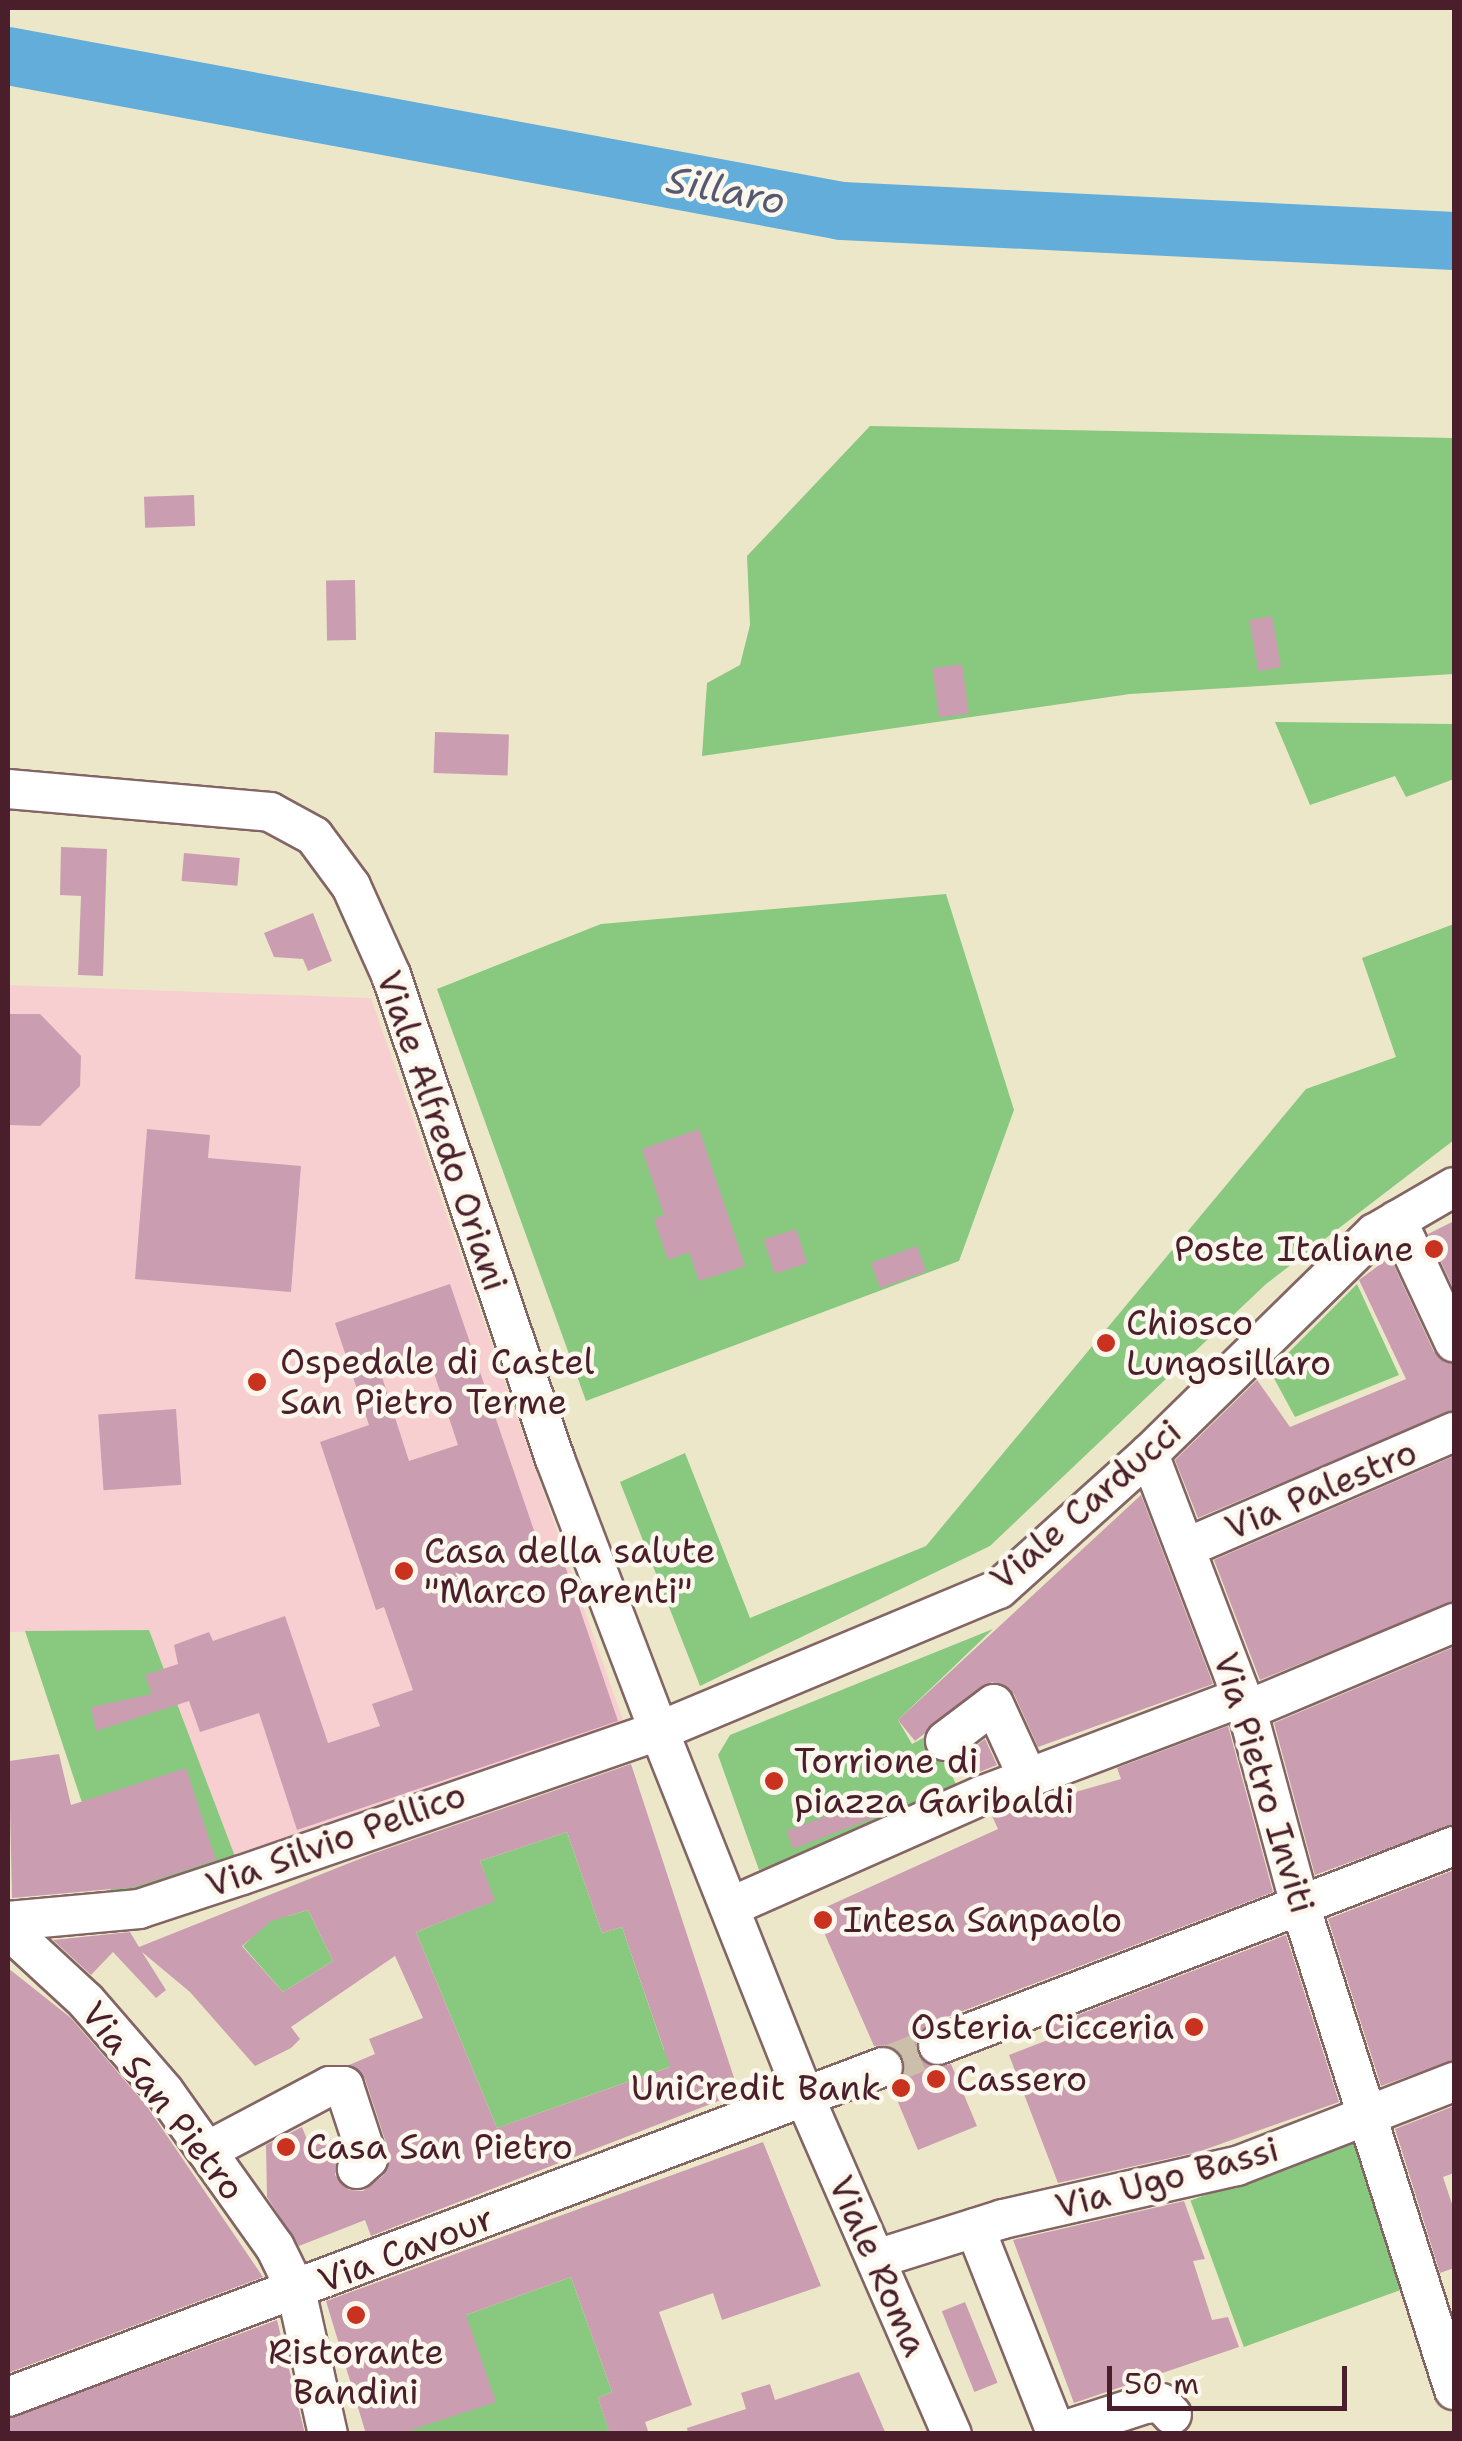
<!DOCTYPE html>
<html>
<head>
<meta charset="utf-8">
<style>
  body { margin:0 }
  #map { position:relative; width:1462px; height:2441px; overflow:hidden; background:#ede7ca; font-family:"Shantell Sans",sans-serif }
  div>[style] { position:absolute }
  .built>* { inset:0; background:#f7cfd0 }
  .green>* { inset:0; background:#88c87f; transform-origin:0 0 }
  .river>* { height:58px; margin:-29px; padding:0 29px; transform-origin:29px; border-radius:29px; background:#62adda }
  .building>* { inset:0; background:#cb9db1; transform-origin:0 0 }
  .minor-tunnel>* { height:38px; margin-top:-19px; transform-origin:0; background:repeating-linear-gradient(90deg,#ccbfaa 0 38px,transparent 0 57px) }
  .roads { filter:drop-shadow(2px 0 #836563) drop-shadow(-2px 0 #836563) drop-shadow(0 2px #836563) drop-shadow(0 -2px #836563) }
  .minor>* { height:38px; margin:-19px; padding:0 19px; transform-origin:19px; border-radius:19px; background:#fff }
  .dots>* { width:28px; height:28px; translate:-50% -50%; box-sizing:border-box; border:5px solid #fbf7ec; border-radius:50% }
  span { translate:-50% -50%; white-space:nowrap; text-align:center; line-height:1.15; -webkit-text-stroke:9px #fbf7ec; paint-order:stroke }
  .street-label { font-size:35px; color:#4a1f2b }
  .poi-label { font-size:35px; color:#4a1f2b }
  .right { translate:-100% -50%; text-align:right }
  .left { translate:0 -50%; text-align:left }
  .water-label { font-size:38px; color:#545871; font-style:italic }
  .frame { position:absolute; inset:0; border:10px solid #4a1f2b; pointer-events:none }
  .scale { position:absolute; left:1107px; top:2366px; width:240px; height:45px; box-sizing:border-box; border:5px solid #4a1f2b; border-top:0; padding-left:12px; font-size:30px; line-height:35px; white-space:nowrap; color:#4a1f2b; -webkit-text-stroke:8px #fbf7ec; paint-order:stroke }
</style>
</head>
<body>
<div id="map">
  <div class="built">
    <div style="clip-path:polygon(8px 985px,371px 998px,625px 1726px,235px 1867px,149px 1630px,8px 1632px)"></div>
  </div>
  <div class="green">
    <div style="clip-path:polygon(870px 426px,1454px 438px,1454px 674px,1130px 694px,702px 756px,707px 683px,740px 665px,750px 625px,747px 556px)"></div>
    <div style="clip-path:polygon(1275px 722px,1454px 724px,1454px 779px,1406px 797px,1395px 776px,1310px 805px)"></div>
    <div style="clip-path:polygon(946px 894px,1014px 1110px,959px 1261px,586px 1401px,437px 989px,601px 924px)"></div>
    <div style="clip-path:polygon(1454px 924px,1454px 1140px,1266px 1284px,990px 1546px,700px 1686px,620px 1482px,685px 1453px,750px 1618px,926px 1546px,1306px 1089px,1396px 1057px,1362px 958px)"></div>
    <div style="clip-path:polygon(1357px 1284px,1399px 1375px,1295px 1417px,1270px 1371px)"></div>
    <div style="clip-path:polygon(993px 1629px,898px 1720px,912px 1744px,932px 1733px,962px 1797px,759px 1870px,718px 1755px,730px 1735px)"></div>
    <div style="clip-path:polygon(149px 1630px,242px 1875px,118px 1911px,25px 1631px)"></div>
    <div style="clip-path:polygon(567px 1832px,602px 1933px,622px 1927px,664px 2050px,681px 2063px,497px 2128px,416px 1932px,494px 1901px,480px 1861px)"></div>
    <div style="clip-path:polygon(283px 1906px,288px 1916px,308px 1910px,333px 1961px,283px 1992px,243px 1946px)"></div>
    <div style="left:1354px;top:2141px;width:156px;height:174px;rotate:70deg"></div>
    <div style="clip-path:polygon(571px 2277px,612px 2392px,598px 2398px,610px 2433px,399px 2434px,466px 2315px)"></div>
  </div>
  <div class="river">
    <div style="left:8px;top:56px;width:848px;rotate:10.53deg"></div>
    <div style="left:842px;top:211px;width:613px;rotate:2.81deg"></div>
  </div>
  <div class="building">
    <div style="left:194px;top:495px;width:31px;height:50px;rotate:88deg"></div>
    <div style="left:355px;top:580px;width:60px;height:29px;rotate:89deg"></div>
    <div style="left:1272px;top:616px;width:52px;height:23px;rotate:80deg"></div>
    <div style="left:962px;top:664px;width:50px;height:30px;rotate:82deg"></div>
    <div style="left:435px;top:732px;width:74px;height:41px;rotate:2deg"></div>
    <div style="clip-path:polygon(61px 847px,107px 849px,103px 976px,78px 975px,81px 896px,60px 895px)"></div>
    <div style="left:184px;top:853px;width:56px;height:28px;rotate:5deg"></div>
    <div style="clip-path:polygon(313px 913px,332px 961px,308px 971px,303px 959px,274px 957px,264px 933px)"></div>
    <div style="clip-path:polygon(8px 1014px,40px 1014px,81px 1056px,80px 1086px,40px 1126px,8px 1125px)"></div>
    <div style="clip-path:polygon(147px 1129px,210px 1135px,208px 1158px,301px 1166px,291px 1292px,135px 1279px)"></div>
    <div style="clip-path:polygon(699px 1129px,745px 1266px,699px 1281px,689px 1252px,668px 1260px,654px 1219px,664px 1215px,642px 1149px)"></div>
    <div style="clip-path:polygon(1454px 1221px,1454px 1290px,1428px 1234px)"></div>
    <div style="left:796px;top:1229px;width:36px;height:34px;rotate:72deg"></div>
    <div style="left:917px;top:1246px;width:27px;height:49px;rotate:70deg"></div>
    <div style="clip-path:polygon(1390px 1257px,1434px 1352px,1454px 1364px,1454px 1410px,1198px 1518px,1175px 1460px,1257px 1380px,1290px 1427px,1406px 1379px,1359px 1280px)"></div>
    <div style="clip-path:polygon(evenodd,450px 1284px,543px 1557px,560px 1551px,618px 1721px,297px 1830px,259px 1713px,200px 1732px,189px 1701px,96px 1731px,91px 1707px,152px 1694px,145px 1675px,178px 1664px,174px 1645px,209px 1632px,213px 1641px,285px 1616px,328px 1743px,380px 1726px,372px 1704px,413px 1690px,384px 1607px,376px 1610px,320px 1442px,369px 1425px,335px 1323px,450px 1284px,429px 1358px,458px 1445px,409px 1461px,381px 1374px,429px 1358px)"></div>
    <div style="left:176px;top:1409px;width:76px;height:78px;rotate:86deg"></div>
    <div style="clip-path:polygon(1454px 1456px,1454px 1601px,1260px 1680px,1214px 1560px)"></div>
    <div style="clip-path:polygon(1141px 1495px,1213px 1684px,1038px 1747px,1014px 1694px,992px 1682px,915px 1741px,898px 1720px)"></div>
    <div style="clip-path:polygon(1454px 1647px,1454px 1824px,1315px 1875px,1274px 1723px)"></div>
    <div style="clip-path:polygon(1228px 1726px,1273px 1892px,929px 2024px,916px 2041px,917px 2054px,934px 2067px,951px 2064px,977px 2126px,918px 2150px,892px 2088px,905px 2072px,904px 2058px,888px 2045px,874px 2046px,815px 1912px,998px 1829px,992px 1816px,1121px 1779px,1117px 1768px)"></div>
    <div style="clip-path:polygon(985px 1739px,997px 1765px,972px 1775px,963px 1756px)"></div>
    <div style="clip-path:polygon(59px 1754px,71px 1805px,186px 1768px,216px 1860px,134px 1887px,12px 1898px,9px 1761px)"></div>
    <div style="clip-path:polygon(evenodd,631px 1764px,739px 2093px,371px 2236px,365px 2220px,299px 2246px,267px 2197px,266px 2145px,302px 2127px,310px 2147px,337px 2137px,342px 2152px,335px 2175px,349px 2190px,363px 2191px,384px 2175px,389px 2152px,365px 2079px,349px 2065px,375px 2054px,369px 2039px,423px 2018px,395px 1956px,291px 2027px,300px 2039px,291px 2048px,255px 2066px,190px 1992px,142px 1952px,166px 1990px,156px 1998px,113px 1952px,91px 1975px,53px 1940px,130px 1932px,139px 1947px,372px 1854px,631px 1764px,567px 1832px,602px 1933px,622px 1927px,670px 2067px,497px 2128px,416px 1932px,495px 1901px,480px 1861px,567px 1832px,631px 1764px,308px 1910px,333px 1961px,283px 1992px,242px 1946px,271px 1921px,308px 1910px)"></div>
    <div style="left:878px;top:1796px;width:19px;height:98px;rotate:69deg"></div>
    <div style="clip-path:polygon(1454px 1870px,1454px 2060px,1381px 2086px,1328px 1919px)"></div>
    <div style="clip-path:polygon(1286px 1935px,1339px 2102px,1198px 2152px,1058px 2183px,1009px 2055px,1053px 2038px,1049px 2026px)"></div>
    <div style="clip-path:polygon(8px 1968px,71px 2018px,146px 2105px,263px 2277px,8px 2373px)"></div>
    <div style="clip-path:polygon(1454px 2106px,1454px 2173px,1443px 2177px,1454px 2210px,1454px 2268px,1440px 2273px,1395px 2129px)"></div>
    <div style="clip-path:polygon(763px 2142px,821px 2286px,722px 2320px,713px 2293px,659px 2312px,692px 2405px,645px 2422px,649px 2434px,610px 2434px,598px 2398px,612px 2392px,571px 2277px,466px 2315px,496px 2402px,399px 2434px,366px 2434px,326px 2301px)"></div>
    <div style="clip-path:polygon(1184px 2201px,1205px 2259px,1193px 2261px,1212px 2320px,1228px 2317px,1239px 2347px,1074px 2403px,1013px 2240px)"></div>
    <div style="left:965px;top:2302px;width:87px;height:25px;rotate:68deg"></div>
    <div style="clip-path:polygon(277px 2320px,305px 2434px,8px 2434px,8px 2419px)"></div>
    <div style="clip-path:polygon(859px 2372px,886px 2434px,688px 2434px,687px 2428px,746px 2409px,741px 2393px,770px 2384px,775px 2400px)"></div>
  </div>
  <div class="minor-tunnel">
    <div style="left:883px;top:2067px;width:59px;rotate:-21.8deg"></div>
  </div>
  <div class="roads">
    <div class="minor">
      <div style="left:8px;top:789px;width:263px;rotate:5deg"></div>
      <div style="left:270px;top:812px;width:50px;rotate:28.6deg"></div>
      <div style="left:314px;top:836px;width:62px;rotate:53.5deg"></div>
      <div style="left:351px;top:886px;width:98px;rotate:65.8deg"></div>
      <div style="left:391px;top:975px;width:511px;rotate:71.28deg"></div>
      <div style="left:555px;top:1459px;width:291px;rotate:69.1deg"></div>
      <div style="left:659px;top:1731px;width:395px;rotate:68.3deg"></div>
      <div style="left:805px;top:2098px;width:367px;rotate:66.4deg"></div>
      <div style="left:1397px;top:1220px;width:135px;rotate:65deg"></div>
      <div style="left:1149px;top:1454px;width:274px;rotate:69.1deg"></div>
      <div style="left:1247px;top:1710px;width:202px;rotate:74.8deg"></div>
      <div style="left:1300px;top:1905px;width:509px;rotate:72.38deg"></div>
      <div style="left:1188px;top:1547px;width:290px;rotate:-23.4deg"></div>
      <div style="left:1247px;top:1710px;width:225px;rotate:-22.8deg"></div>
      <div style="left:945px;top:1741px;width:61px;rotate:-37.1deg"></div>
      <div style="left:994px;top:1704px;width:81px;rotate:65.3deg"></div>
      <div style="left:730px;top:1907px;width:277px;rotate:-23.9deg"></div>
      <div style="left:983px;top:1795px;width:277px;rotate:-20.7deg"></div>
      <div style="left:8px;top:1921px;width:132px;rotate:-5.2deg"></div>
      <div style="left:139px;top:1909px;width:108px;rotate:-18.3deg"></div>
      <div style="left:242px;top:1875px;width:441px;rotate:-19.1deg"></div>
      <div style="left:659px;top:1731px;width:368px;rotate:-22.7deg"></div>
      <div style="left:999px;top:1589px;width:202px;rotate:-42deg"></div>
      <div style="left:1149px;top:1454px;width:316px;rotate:-44.4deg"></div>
      <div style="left:1375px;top:1233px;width:91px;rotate:-30.2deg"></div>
      <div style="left:8px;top:1929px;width:106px;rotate:42.7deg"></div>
      <div style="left:86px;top:2001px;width:119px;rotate:49.1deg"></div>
      <div style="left:164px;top:2091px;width:191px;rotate:54.6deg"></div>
      <div style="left:275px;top:2247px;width:48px;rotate:64deg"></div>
      <div style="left:296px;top:2290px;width:148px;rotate:77.5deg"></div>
      <div style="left:938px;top:2045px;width:553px;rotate:-21.09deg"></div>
      <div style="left:207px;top:2151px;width:139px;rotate:-27.9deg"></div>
      <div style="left:330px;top:2086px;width:14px"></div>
      <div style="left:344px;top:2086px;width:77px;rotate:71.8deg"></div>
      <div style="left:368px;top:2159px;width:15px;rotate:138deg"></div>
      <div style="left:975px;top:2228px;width:220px;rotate:68.4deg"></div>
      <div style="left:1056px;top:2433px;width:94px;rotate:-18deg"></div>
      <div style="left:1145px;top:2404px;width:16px;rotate:-4deg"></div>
      <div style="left:1161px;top:2403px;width:16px;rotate:47deg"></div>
      <div style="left:876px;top:2259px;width:133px;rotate:-17.5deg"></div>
      <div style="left:1003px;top:2219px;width:240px;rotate:-12.8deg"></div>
      <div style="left:1237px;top:2166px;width:233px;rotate:-21.2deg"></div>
      <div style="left:8px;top:2397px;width:935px;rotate:-20.66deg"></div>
    </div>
  </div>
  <div class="dots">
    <div style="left:1434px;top:1249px;background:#c8321e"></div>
    <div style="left:1106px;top:1343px;background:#c8321e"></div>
    <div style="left:257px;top:1382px;background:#c8321e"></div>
    <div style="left:404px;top:1571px;background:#c8321e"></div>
    <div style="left:774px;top:1781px;background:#c8321e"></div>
    <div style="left:823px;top:1920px;background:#c8321e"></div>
    <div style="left:1194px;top:2027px;background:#c8321e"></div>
    <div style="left:936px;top:2079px;background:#c8321e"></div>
    <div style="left:901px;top:2088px;background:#c8321e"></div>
    <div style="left:286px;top:2147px;background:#c8321e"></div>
    <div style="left:356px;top:2315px;background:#c8321e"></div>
  </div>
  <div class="street-label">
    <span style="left:442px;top:1131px;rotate:71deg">Viale Alfredo Oriani</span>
    <span style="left:1321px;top:1490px;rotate:-23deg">Via Palestro</span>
    <span style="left:1086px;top:1505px;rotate:-41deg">Viale Carducci</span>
    <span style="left:1264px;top:1783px;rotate:73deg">Via Pietro Inviti</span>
    <span style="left:336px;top:1840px;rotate:-20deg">Via Silvio Pellico</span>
    <span style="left:163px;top:2101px;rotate:52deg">Via San Pietro</span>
    <span style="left:1167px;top:2178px;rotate:-15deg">Via Ugo Bassi</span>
    <span style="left:406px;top:2249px;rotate:-21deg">Via Cavour</span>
    <span style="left:878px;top:2266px;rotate:66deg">Viale Roma</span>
  </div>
  <div class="poi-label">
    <span class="right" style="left:1414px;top:1249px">Poste Italiane</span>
    <span class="left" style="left:1126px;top:1343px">Chiosco<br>Lungosillaro</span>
    <span class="left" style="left:280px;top:1382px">Ospedale di Castel<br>San Pietro Terme</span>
    <span class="left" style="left:424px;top:1571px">Casa della salute<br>"Marco Parenti"</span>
    <span class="left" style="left:794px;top:1781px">Torrione di<br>piazza Garibaldi</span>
    <span class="left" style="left:843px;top:1920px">Intesa Sanpaolo</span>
    <span class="right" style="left:1174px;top:2027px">Osteria Cicceria</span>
    <span class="left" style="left:956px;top:2079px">Cassero</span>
    <span class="right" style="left:881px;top:2088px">UniCredit Bank</span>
    <span class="left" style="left:306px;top:2147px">Casa San Pietro</span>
    <span style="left:356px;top:2372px">Ristorante<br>Bandini</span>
  </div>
  <div class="water-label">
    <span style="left:726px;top:190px;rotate:11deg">Sillaro</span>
  </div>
  <div class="frame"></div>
  <div class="scale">50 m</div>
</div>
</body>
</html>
